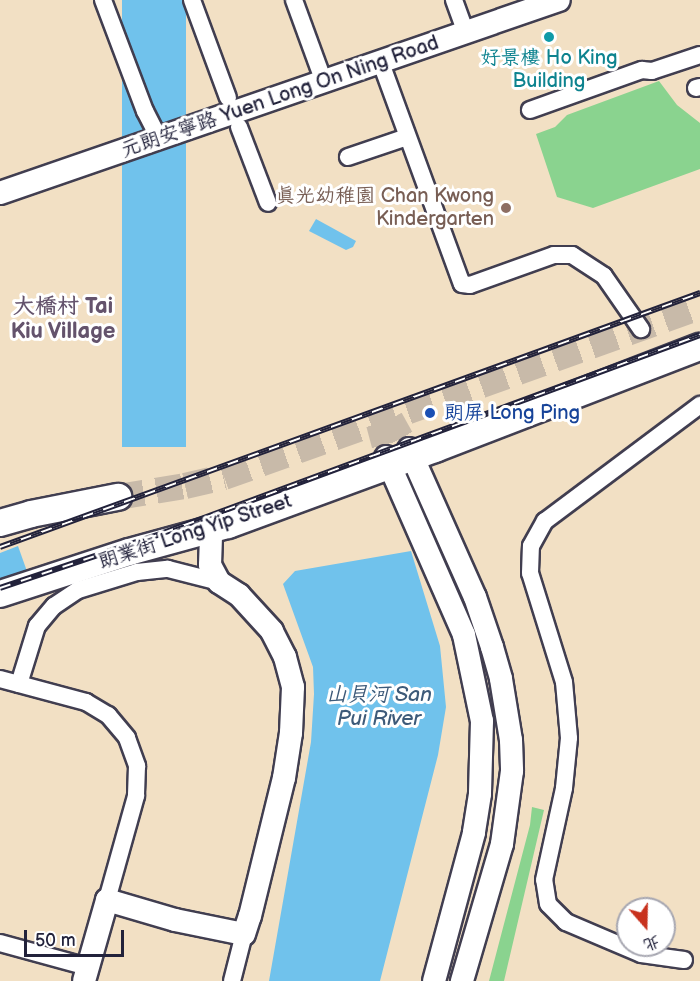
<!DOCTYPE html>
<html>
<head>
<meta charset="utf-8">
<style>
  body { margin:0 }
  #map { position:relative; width:700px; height:981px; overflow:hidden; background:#f2e0c4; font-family:"Balsamiq Sans","LXGW WenKai TC",sans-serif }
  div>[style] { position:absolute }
  .green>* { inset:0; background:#8ad38f }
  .water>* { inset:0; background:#70c2ec; transform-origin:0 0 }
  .secondary-tunnel>* { height:22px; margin-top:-11px; transform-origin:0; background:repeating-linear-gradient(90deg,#c8baa9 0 22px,transparent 0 33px) }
  .primary-tunnel>* { height:26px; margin-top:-13px; transform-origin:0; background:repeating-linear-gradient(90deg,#c8baa9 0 26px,transparent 0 39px) }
  .roads { filter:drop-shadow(2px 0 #413e50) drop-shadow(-2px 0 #413e50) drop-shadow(0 2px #413e50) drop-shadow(0 -2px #413e50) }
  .street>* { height:16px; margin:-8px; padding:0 8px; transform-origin:8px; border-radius:8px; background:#fff }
  .secondary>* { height:22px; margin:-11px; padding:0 11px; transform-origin:11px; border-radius:11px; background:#fff }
  .primary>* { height:26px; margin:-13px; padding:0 13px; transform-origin:13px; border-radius:13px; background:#fff }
  .rail>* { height:6px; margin-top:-3px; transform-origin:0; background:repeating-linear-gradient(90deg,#fff 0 11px,#22223b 0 22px); box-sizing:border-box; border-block:2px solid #22223b }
  .dots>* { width:16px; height:16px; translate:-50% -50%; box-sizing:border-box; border:3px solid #fff; border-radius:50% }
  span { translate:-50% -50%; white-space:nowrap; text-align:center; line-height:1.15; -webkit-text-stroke:6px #fff; paint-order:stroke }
  .culture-label { font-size:20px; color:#0d838f }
  .street-label { font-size:20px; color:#22223b }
  .education-label { font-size:20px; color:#785e54 }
  .right { translate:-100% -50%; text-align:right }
  .transit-label { font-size:20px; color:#164399 }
  .left { translate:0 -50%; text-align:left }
  .water-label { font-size:21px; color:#3d5a79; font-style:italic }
  .quarter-label { font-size:22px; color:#64536c; font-weight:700 }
  .north { position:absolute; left:616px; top:897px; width:60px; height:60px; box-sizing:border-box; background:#fff; border:2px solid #a7a7b1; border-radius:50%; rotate:160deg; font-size:16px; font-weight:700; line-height:24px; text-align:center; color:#22223b }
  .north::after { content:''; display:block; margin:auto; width:21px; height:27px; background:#c8321e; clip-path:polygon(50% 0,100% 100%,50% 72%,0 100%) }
  .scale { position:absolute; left:24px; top:930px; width:100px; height:27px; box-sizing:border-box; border:3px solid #22223b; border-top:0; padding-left:8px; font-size:18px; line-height:21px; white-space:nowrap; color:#22223b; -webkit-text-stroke:4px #fff; paint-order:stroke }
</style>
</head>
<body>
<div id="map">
  <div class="green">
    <div style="clip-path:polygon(659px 81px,677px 105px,700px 123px,700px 169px,593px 208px,557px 197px,536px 134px,555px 127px,567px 115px)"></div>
    <div style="clip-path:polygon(532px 807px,544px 810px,504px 981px,489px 981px,530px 825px)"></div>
  </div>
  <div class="water">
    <div style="left:122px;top:0;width:64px;height:447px"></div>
    <div style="clip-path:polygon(316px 219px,356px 241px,353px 247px,346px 250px,309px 231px)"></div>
    <div style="clip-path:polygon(18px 546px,29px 577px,0 587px,0 553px)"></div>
    <div style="clip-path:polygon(411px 551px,440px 646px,446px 707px,438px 755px,380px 981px,269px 981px,311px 742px,314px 694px,313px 667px,283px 584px,295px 571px)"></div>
  </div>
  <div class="secondary-tunnel">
    <div style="left:392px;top:418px;width:35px;rotate:61deg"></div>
    <div style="left:377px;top:424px;width:34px;rotate:75deg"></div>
  </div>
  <div class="primary-tunnel">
    <div style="left:118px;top:497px;width:68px;rotate:-9.3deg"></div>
    <div style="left:185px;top:486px;width:40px;rotate:-13deg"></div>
    <div style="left:224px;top:477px;width:505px;rotate:-19.65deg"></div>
  </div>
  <div class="roads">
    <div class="street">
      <div style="left:103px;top:0;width:119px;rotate:69.3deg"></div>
      <div style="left:145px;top:111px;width:30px;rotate:63deg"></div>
      <div style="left:192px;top:0;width:104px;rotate:69.8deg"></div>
      <div style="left:294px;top:0;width:87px;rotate:69.9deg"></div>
      <div style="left:454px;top:0;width:35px;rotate:70deg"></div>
      <div style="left:381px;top:63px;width:235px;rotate:69.9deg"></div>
      <div style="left:462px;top:284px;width:8px;rotate:7deg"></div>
      <div style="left:470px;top:285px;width:89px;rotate:-19.7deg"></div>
      <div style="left:554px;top:255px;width:18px"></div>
      <div style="left:572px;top:255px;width:38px;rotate:33deg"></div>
      <div style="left:604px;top:276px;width:65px;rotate:55.1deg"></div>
      <div style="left:696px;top:88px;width:4px;rotate:-14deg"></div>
      <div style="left:530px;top:110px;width:119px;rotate:-19.7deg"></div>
      <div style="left:642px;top:70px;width:10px;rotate:6deg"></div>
      <div style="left:652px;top:71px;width:51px;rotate:-18.4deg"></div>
      <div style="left:239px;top:127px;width:81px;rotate:69.1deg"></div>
      <div style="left:348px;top:157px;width:62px;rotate:-18.7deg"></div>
      <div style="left:0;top:679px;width:89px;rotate:15deg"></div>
      <div style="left:86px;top:702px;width:26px;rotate:31deg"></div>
      <div style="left:108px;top:715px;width:30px;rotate:50deg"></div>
      <div style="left:127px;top:738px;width:30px;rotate:70deg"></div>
      <div style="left:137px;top:766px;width:30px;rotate:92deg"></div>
      <div style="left:136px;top:796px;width:108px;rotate:105.6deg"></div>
      <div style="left:19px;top:684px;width:61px;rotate:-72.8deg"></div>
      <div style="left:37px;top:626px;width:26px;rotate:-50deg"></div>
      <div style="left:54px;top:606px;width:29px;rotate:-34deg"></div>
      <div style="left:78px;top:590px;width:62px;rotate:-17deg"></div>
      <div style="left:137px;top:572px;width:31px;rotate:-6deg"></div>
      <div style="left:168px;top:569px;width:53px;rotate:14.3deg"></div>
      <div style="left:0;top:943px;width:91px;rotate:15.3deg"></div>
      <div style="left:684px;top:960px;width:43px;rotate:-172.1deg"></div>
      <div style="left:641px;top:954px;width:82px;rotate:-156.9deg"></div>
      <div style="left:566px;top:922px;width:25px;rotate:-135deg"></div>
      <div style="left:548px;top:904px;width:24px;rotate:-99deg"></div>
      <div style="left:544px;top:880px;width:94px;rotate:-77.7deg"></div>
      <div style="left:564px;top:788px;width:50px;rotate:-84.3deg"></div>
      <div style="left:569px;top:738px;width:56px;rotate:-95.1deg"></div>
      <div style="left:564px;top:682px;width:114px;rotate:-107.3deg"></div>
      <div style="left:530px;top:573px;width:27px;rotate:-88deg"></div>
      <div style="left:531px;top:546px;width:29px;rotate:-61deg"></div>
      <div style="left:545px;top:521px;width:194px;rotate:-36.8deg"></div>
      <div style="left:232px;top:981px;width:49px;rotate:-75.7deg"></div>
    </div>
    <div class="secondary">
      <div style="left:0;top:193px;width:591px;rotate:-19.05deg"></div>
      <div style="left:409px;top:449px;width:162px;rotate:66deg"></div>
      <div style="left:475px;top:597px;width:53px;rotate:71.2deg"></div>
      <div style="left:492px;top:647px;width:33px;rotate:74deg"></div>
      <div style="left:501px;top:679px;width:62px;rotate:80.7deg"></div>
      <div style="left:511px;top:740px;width:31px;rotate:88deg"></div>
      <div style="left:512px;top:771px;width:74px;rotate:97.8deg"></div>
      <div style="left:502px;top:844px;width:143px;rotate:106.3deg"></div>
      <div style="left:386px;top:457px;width:194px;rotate:66.3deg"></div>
      <div style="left:464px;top:635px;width:88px;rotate:78.2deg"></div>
      <div style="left:482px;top:721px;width:73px;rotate:91.6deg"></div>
      <div style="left:480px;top:794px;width:39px;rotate:99deg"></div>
      <div style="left:474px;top:833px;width:153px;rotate:105.1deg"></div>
      <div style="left:84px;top:981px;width:84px;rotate:-74.1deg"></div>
      <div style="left:107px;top:900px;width:71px;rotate:16.4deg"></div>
      <div style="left:175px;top:920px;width:70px;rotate:11.5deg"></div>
      <div style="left:244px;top:934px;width:19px;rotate:-72deg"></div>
      <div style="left:250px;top:916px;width:142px;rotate:-76.2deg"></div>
      <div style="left:284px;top:778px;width:46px;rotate:-81.2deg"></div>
      <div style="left:291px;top:733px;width:46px;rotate:-87.5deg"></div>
      <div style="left:293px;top:687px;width:31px;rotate:-105deg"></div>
      <div style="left:285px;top:657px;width:29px;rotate:-117deg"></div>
      <div style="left:272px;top:631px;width:49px;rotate:-132.5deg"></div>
      <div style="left:239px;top:595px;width:24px;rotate:-147deg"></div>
      <div style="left:219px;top:582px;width:19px;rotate:-118deg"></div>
      <div style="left:210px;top:565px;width:35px;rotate:-88deg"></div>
    </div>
    <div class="primary">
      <div style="left:0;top:523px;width:32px;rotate:-16deg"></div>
      <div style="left:31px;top:514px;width:89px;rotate:-11.1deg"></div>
      <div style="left:0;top:594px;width:136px;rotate:-18deg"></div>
      <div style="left:129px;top:552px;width:103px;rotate:-15.3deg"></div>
      <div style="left:228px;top:525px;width:221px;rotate:-20.2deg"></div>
      <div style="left:435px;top:449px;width:284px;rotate:-21.1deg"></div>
    </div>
  </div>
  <div class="rail">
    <div style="left:0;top:547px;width:745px;rotate:-19.94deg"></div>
    <div style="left:0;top:588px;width:172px;rotate:-18.6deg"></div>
    <div style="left:163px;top:533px;width:572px;rotate:-20.24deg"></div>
  </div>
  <div class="dots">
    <div style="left:549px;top:37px;background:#0f9aa8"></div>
    <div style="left:506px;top:208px;background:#8d6e63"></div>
    <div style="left:430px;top:413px;background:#1a4fb4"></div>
  </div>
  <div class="culture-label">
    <span style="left:549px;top:70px">好景樓 Ho King<br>Building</span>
  </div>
  <div class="street-label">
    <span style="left:280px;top:97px;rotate:-19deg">元朗安寧路 Yuen Long On Ning Road</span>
    <span style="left:195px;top:532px;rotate:-18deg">朗業街 Long Yip Street</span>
  </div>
  <div class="education-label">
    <span class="right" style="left:494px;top:208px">真光幼稚園 Chan Kwong<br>Kindergarten</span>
  </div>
  <div class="transit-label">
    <span class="left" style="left:444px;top:413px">朗屏 Long Ping</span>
  </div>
  <div class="water-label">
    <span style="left:379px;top:707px">山貝河 San<br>Pui River</span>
  </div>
  <div class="quarter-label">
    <span style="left:63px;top:319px">大橋村 Tai<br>Kiu Village</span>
  </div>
  <div class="north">北</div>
  <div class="scale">50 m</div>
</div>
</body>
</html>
